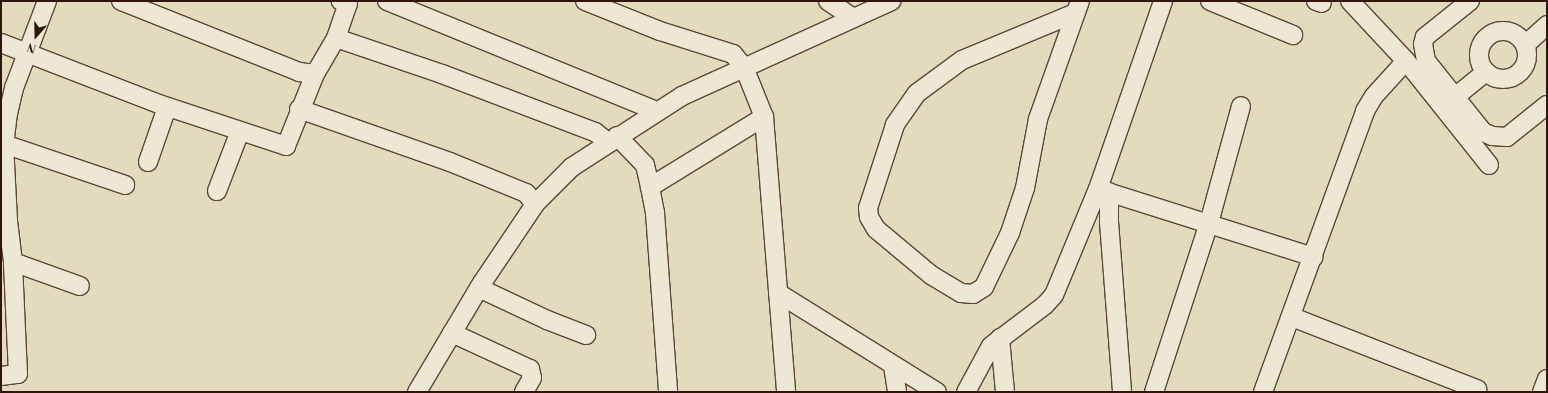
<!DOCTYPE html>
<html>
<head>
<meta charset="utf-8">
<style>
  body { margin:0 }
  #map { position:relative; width:1548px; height:393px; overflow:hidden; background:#e3dbbd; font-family:"Libre Bodoni",serif }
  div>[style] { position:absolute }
  .roads { filter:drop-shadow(1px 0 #5b4738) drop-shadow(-1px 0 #5b4738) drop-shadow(0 1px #5b4738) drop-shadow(0 -1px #5b4738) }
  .minor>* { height:18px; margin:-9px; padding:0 9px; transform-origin:9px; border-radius:9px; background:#ede8d4 }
  .minor>.ring { margin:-9px; padding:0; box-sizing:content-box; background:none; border:18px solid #ede8d4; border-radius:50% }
  span { translate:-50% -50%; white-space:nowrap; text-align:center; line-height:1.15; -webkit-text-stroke:4px #ede8d4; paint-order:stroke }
  .frame { position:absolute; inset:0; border:2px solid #2e160c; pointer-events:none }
  .north { position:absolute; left:16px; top:16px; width:40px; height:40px; -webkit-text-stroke:3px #ede8d4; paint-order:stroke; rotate:200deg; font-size:11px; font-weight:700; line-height:16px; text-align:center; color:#2e160c }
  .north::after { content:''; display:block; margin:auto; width:14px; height:18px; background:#2e160c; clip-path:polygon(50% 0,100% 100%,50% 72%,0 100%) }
</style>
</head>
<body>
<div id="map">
  <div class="roads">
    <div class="minor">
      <div style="left:47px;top:1px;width:93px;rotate:110.8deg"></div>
      <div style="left:14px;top:88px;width:26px;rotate:103deg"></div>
      <div style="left:8px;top:113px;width:31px;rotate:97deg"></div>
      <div style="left:4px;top:144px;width:77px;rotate:87deg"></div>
      <div style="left:8px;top:221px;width:41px;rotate:83deg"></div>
      <div style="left:13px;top:262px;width:71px;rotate:19.7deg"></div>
      <div style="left:121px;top:1px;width:192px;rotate:21.7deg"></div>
      <div style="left:299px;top:72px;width:16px;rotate:7deg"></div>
      <div style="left:315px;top:74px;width:42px;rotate:-59.7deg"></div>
      <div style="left:336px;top:38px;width:36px;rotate:-71deg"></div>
      <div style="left:348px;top:4px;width:8px;rotate:-157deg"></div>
      <div style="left:387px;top:1px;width:292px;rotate:22.2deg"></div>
      <div style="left:585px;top:1px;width:81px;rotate:21.8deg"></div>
      <div style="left:660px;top:31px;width:77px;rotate:17.5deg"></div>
      <div style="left:733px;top:54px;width:17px;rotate:50deg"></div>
      <div style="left:744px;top:67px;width:54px;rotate:68.2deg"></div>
      <div style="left:764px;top:117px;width:276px;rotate:85.4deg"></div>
      <div style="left:828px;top:1px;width:30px;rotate:34deg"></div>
      <div style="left:1210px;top:1px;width:90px;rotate:22.3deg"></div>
      <div style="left:1316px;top:1px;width:6px;rotate:18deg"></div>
      <div style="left:1470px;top:1px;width:58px;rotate:141.3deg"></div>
      <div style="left:1425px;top:37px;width:7px;rotate:106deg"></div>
      <div style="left:1423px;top:44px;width:17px;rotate:80deg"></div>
      <div style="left:1426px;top:61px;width:91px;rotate:51.2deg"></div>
      <div style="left:1483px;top:132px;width:10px;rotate:24deg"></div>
      <div style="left:1492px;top:136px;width:15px;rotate:4deg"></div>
      <div style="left:1507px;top:137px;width:51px;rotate:-38.7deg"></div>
      <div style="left:1075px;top:13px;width:122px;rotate:157.4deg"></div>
      <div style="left:962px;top:60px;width:56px;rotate:143.7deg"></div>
      <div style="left:917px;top:93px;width:39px;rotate:125deg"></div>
      <div style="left:895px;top:125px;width:87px;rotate:108deg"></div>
      <div style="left:868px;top:208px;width:9px;rotate:84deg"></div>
      <div style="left:869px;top:217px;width:14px;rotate:60deg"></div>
      <div style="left:876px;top:229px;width:72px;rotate:39.9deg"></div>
      <div style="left:931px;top:275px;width:35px;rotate:31deg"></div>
      <div style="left:961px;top:293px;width:12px;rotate:5deg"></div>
      <div style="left:973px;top:294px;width:13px;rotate:-32deg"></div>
      <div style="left:984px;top:287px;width:60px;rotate:-64.3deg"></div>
      <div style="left:1010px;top:233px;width:47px;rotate:-71.6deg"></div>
      <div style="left:1025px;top:188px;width:70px;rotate:-79.3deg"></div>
      <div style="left:1038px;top:119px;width:125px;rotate:-70.4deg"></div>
      <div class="ring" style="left:1479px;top:31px;width:30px;height:30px"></div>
      <div style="left:336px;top:38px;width:112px;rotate:18.8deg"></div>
      <div style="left:442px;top:74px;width:164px;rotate:20.8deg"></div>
      <div style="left:595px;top:132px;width:16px;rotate:38deg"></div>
      <div style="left:1px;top:43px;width:169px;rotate:21.1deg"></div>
      <div style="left:159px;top:104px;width:134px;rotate:18.3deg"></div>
      <div style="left:286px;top:146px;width:78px;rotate:-68.1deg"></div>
      <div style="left:1525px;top:45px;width:30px;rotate:-42deg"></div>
      <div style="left:1406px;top:61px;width:133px;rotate:51.4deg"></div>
      <div style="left:1455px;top:97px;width:40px;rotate:-39deg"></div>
      <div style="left:299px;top:109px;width:160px;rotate:19.3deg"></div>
      <div style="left:450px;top:162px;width:82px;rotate:22.2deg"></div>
      <div style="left:526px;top:193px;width:14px;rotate:51deg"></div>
      <div style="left:617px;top:136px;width:40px;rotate:46deg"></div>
      <div style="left:645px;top:165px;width:23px;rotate:77deg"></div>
      <div style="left:650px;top:187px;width:26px;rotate:79deg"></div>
      <div style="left:655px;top:213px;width:179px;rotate:85.8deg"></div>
      <div style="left:4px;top:144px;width:128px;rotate:18.7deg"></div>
      <div style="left:148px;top:162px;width:58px;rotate:-70.9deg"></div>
      <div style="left:650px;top:187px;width:134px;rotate:-31.6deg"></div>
      <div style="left:1098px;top:189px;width:226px;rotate:17.5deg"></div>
      <div style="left:217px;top:191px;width:64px;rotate:-69deg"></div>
      <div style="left:1109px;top:192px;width:30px;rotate:90deg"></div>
      <div style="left:1109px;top:222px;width:170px;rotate:85.6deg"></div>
      <div style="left:479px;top:288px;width:75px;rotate:25.2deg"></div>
      <div style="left:547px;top:320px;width:42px;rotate:21deg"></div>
      <div style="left:778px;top:293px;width:187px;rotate:31.9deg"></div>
      <div style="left:1292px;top:317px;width:199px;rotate:21.3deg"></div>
      <div style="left:452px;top:333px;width:86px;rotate:24.8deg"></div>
      <div style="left:530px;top:369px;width:9px;rotate:77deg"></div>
      <div style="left:532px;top:378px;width:16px;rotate:120deg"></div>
      <div style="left:1000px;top:338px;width:54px;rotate:84.7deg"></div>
      <div style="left:893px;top:366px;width:26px;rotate:81deg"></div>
      <div style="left:1px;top:376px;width:17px;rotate:-7deg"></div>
      <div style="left:18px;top:374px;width:112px;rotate:-92.6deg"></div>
      <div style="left:417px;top:392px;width:127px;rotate:-59.2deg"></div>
      <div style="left:482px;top:283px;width:95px;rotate:-56.1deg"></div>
      <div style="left:535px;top:204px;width:52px;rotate:-45deg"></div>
      <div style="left:572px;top:167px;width:131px;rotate:-32.8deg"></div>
      <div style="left:682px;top:96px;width:230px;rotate:-24.4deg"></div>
      <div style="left:966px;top:392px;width:52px;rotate:-61.5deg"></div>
      <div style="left:991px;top:346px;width:68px;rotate:-37.2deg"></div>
      <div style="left:1045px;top:305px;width:13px;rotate:-48deg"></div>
      <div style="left:1054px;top:295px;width:115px;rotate:-67.5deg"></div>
      <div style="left:1098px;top:189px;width:199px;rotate:-70.9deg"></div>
      <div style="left:1154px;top:392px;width:178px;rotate:-72deg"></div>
      <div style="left:1209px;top:223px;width:121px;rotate:-74.7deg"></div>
      <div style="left:1263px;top:392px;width:299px;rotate:-70deg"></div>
      <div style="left:1365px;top:111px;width:17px;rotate:-59deg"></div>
      <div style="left:1374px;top:96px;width:47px;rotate:-47.6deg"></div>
      <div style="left:1406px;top:61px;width:82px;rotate:-133deg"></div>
      <div style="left:1542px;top:392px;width:14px;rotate:-69deg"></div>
    </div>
  </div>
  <div class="frame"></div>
  <div class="north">N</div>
</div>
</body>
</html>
